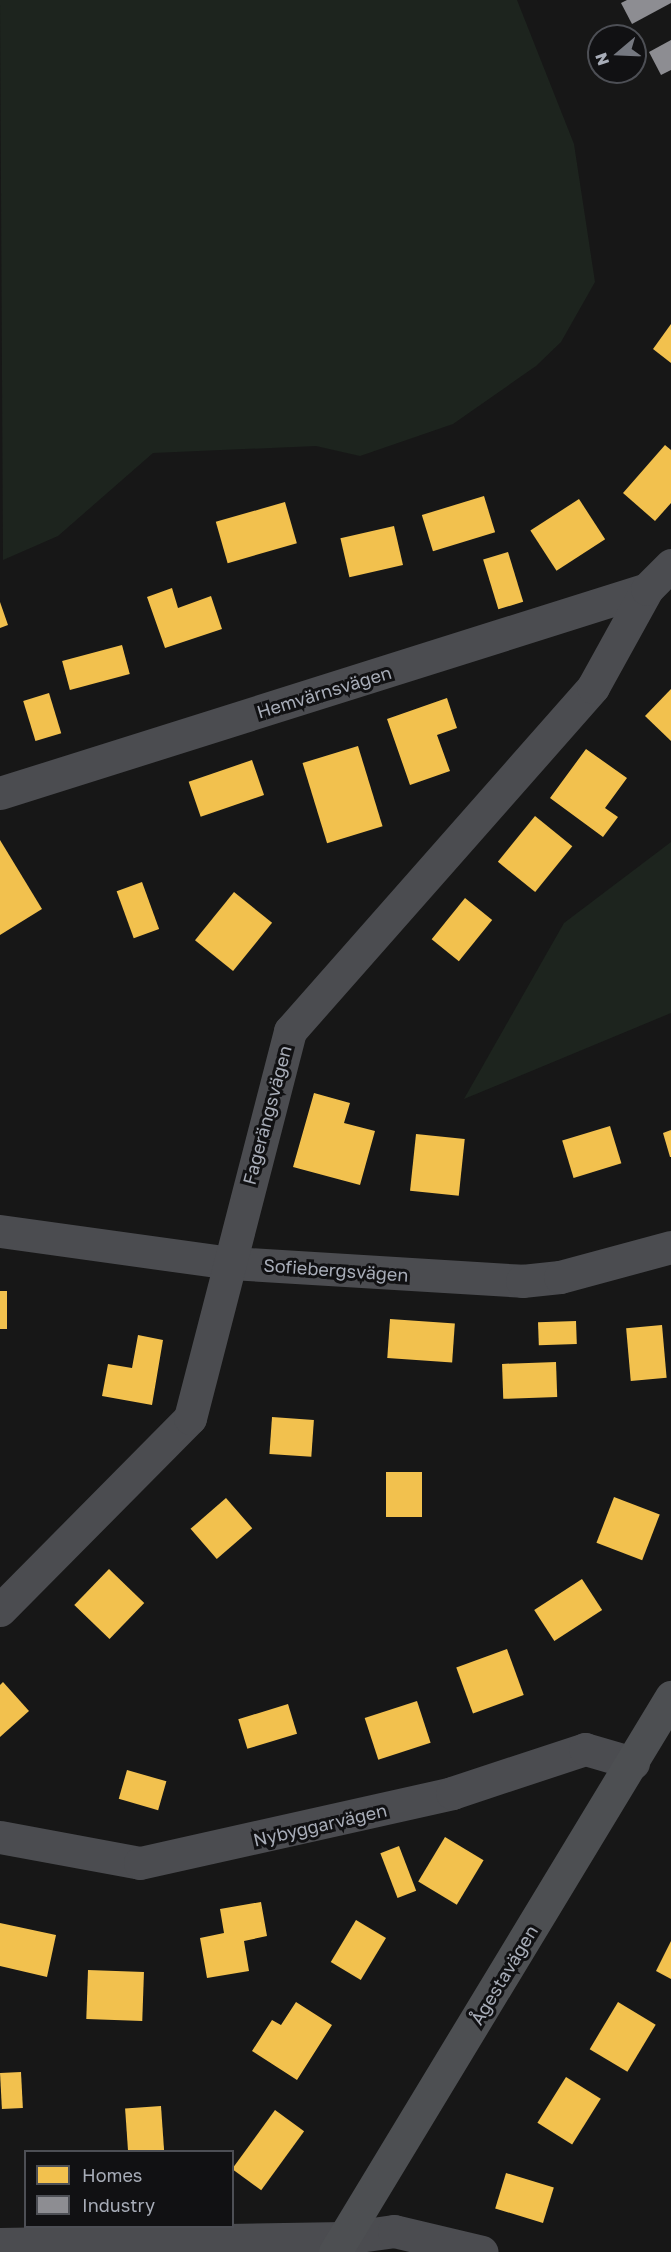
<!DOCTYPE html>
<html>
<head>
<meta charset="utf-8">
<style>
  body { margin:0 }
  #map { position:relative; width:671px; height:2252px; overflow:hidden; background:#171717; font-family:"Golos Text",sans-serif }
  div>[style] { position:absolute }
  .green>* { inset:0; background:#1d241e }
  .homes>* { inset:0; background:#f2c14e; transform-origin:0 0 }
  .industry>* { inset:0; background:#8d8d92 }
  .minor>* { height:33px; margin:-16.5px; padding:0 16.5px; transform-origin:16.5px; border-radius:16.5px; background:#4b4c50 }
  .major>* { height:33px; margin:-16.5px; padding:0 16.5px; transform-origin:16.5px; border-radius:16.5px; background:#4d4f52 }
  span { translate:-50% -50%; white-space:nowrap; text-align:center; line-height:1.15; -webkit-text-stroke:6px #111113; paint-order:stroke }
  .street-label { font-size:18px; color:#a8adb8 }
  .legend { position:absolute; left:24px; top:2150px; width:210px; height:78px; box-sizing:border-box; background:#111113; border:2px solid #4d4f55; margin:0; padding:8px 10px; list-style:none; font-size:18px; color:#a8adb8 }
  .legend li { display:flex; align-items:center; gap:12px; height:30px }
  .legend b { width:30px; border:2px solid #4d4f55 }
  .north { position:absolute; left:587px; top:24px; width:60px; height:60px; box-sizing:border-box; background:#111113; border:2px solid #4d4f55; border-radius:50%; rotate:251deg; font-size:16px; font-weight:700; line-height:24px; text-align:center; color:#a8adb8 }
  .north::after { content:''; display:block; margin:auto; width:21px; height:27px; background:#757880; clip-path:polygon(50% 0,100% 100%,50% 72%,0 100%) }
</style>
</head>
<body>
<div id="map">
  <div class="green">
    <div style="clip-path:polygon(0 0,517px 0,574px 144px,595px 282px,561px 342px,536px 366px,453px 424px,360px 456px,316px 446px,153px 453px,58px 536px,3px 560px)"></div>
    <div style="clip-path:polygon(671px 842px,671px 1013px,464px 1099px,564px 923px)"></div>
  </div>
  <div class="homes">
    <div style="clip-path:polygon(671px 324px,671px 363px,653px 349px)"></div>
    <div style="clip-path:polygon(665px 445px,671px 450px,671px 503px,655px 521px,623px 493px)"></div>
    <div style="left:484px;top:496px;width:38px;height:65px;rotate:73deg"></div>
    <div style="left:579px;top:499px;width:48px;height:58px;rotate:57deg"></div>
    <div style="left:285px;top:502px;width:43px;height:72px;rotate:74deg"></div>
    <div style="left:394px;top:526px;width:40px;height:55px;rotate:77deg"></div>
    <div style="left:508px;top:552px;width:52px;height:26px;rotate:73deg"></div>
    <div style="clip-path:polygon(172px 588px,178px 608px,211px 596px,222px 629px,165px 648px,147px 597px)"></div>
    <div style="clip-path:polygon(0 602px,8px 625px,0 628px)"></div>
    <div style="left:122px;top:645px;width:30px;height:62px;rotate:75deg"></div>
    <div style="clip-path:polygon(671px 689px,671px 741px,645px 716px)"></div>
    <div style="left:49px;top:693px;width:42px;height:27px;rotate:73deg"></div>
    <div style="clip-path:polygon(447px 698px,457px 728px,437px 735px,450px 771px,410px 785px,387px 719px)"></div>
    <div style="left:358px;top:746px;width:84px;height:58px;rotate:73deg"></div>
    <div style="clip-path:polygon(586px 749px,627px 778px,605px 808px,618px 817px,603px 837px,550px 798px)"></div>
    <div style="left:252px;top:760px;width:37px;height:67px;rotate:71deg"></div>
    <div style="left:535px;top:816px;width:48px;height:59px;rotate:39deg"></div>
    <div style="clip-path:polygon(0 840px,42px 909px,0 935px)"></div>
    <div style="left:142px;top:882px;width:50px;height:27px;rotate:70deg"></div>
    <div style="left:234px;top:892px;width:49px;height:62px;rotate:39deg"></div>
    <div style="left:465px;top:898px;width:35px;height:53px;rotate:39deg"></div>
    <div style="clip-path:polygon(314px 1093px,350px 1103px,344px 1123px,375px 1131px,360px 1185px,293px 1167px)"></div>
    <div style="left:610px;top:1126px;width:39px;height:50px;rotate:73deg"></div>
    <div style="clip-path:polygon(671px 1130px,671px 1157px,670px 1157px,663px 1133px)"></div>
    <div style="left:416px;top:1134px;width:49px;height:57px;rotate:6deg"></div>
    <div style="left:0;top:1291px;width:7px;height:38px"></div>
    <div style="left:390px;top:1319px;width:65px;height:39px;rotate:4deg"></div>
    <div style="left:576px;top:1321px;width:23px;height:38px;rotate:88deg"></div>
    <div style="left:662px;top:1325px;width:53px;height:36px;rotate:85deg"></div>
    <div style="clip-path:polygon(138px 1335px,163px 1340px,152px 1405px,102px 1396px,108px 1364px,132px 1368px)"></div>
    <div style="left:556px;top:1362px;width:35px;height:54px;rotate:88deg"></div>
    <div style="left:272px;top:1417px;width:42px;height:37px;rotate:4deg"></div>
    <div style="left:386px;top:1472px;width:36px;height:45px"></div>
    <div style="left:614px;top:1497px;width:49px;height:49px;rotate:21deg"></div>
    <div style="left:226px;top:1498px;width:40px;height:47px;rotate:49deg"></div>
    <div style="left:109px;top:1569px;width:49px;height:50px;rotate:44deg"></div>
    <div style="left:582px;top:1579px;width:37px;height:57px;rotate:57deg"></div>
    <div style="left:507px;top:1649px;width:49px;height:54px;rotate:70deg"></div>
    <div style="clip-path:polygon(3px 1682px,29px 1711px,0 1737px,0 1685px)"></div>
    <div style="left:417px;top:1701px;width:44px;height:55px;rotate:72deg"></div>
    <div style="left:288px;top:1704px;width:31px;height:52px;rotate:73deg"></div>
    <div style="left:127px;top:1770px;width:41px;height:30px;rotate:16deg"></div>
    <div style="left:445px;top:1837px;width:45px;height:52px;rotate:31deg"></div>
    <div style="left:399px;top:1846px;width:48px;height:20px;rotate:69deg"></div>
    <div style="clip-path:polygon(261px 1902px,267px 1936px,244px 1941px,249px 1971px,207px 1978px,200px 1938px,224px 1933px,220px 1909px)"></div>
    <div style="left:356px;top:1920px;width:35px;height:49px;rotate:31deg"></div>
    <div style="clip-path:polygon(0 1923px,56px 1935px,47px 1977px,0 1966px)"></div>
    <div style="clip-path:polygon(671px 1941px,671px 1979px,656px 1971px)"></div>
    <div style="left:88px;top:1970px;width:56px;height:49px;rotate:2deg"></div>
    <div style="clip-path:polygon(296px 2002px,332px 2025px,297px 2080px,252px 2051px,272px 2020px,281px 2025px)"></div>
    <div style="left:618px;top:2002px;width:44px;height:55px;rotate:31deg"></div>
    <div style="left:21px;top:2072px;width:36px;height:21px;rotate:87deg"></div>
    <div style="left:566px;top:2077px;width:41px;height:54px;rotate:32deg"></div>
    <div style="left:161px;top:2106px;width:46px;height:36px;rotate:86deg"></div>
    <div style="left:275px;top:2110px;width:36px;height:73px;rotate:36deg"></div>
    <div style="left:506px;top:2173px;width:50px;height:37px;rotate:17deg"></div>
  </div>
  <div class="industry">
    <div style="clip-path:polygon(627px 0,671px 0,671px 3px,632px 24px,621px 3px)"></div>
    <div style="clip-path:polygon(671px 40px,671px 70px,661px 75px,649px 52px)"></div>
  </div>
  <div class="minor">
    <div style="left:0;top:793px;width:678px;rotate:-17.5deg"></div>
    <div style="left:0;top:1231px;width:233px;rotate:7.9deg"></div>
    <div style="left:231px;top:1263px;width:292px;rotate:3.5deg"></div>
    <div style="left:522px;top:1281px;width:38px;rotate:-6deg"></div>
    <div style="left:560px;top:1277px;width:115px;rotate:-15.1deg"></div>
    <div style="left:0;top:1610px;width:270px;rotate:-45.3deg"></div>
    <div style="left:190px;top:1418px;width:400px;rotate:-75.5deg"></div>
    <div style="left:290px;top:1031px;width:458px;rotate:-48.6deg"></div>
    <div style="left:593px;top:687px;width:112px;rotate:-61.1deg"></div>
    <div style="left:647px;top:589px;width:34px;rotate:-45deg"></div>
    <div style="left:0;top:1837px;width:142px;rotate:10.5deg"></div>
    <div style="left:140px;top:1863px;width:320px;rotate:-12.6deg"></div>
    <div style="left:452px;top:1793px;width:140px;rotate:-18.3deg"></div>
    <div style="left:585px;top:1749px;width:50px;rotate:16.3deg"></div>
    <div style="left:0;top:2244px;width:344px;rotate:-1deg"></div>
    <div style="left:344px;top:2238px;width:50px;rotate:-8deg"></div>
    <div style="left:394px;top:2231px;width:90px;rotate:13.4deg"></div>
  </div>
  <div class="major">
    <div style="left:335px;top:2252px;width:649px;rotate:-58.81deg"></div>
  </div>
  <div class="street-label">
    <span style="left:324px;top:692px;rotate:-17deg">Hemvärnsvägen</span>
    <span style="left:267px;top:1115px;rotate:-75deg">Fagerängsvägen</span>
    <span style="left:336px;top:1270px;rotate:4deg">Sofiebergsvägen</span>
    <span style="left:320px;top:1825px;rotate:-13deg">Nybyggarvägen</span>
    <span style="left:504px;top:1975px;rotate:-59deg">Ågestavägen</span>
  </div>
  <ul class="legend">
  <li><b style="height:16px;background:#f2c14e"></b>Homes</li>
  <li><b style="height:16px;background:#8d8d92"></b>Industry</li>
  </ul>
  <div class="north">N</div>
</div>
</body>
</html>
